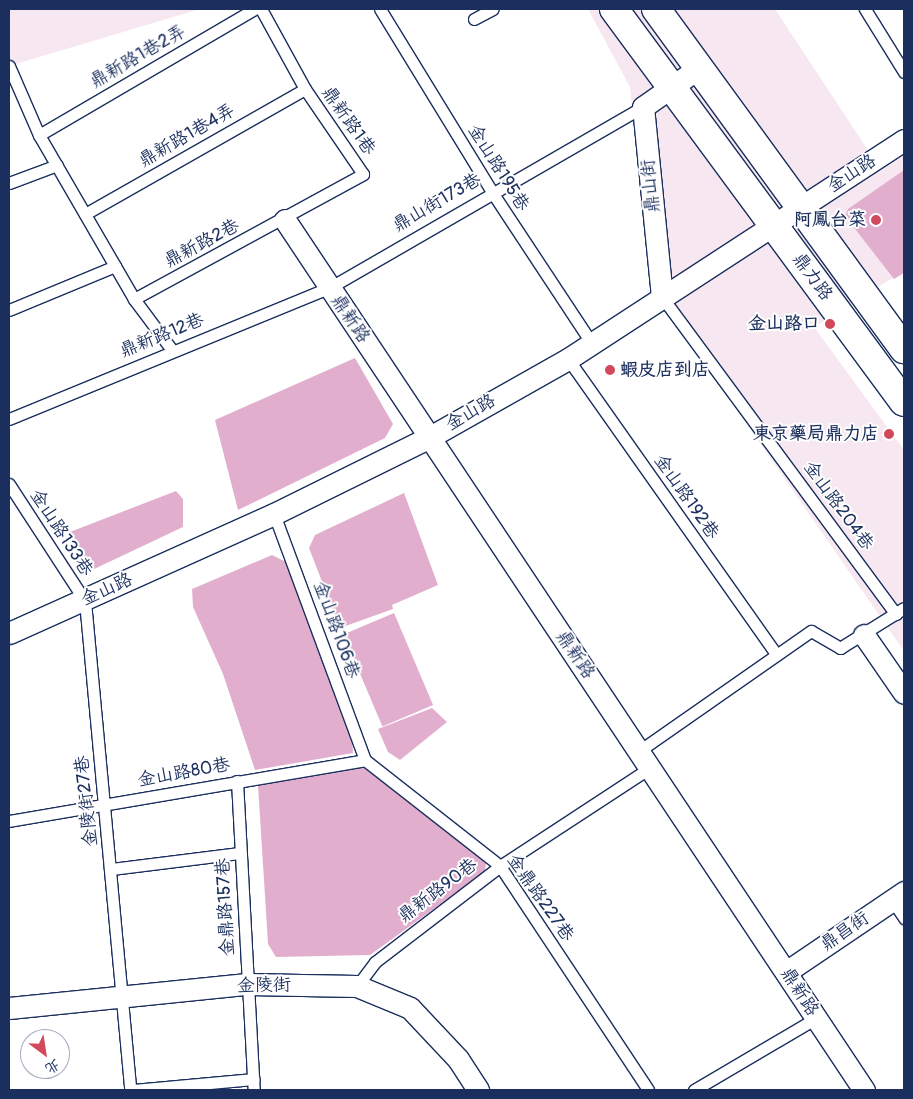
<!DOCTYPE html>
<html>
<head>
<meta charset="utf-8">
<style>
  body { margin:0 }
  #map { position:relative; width:913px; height:1099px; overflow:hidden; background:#fff; font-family:Pangolin,"LXGW WenKai TC",sans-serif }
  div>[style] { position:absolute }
  .built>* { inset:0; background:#f6e7f0 }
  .building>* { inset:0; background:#e1afcd; transform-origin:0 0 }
  .roads { filter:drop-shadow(1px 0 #1b2f5e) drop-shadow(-1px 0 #1b2f5e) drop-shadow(0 1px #1b2f5e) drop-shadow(0 -1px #1b2f5e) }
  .service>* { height:11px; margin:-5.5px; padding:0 5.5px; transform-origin:5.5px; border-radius:5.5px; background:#fff }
  .minor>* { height:21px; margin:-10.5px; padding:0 10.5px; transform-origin:10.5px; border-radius:10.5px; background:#fff }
  .tertiary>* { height:28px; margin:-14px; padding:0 14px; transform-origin:14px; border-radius:14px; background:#fff }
  .dots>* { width:14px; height:14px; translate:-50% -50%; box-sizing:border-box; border:2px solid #fff; border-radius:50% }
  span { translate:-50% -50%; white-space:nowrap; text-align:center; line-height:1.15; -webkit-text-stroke:4px #fff; paint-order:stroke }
  .street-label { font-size:18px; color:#1b2f5e }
  .poi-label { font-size:18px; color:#1b2f5e; font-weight:700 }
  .right { translate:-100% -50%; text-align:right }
  .left { translate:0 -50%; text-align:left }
  .frame { position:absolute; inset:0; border:10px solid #1b2f5e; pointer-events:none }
  .north { position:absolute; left:20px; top:1029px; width:50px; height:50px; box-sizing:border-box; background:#fff; border:1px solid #a4acbf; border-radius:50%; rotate:149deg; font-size:14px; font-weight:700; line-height:20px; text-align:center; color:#1b2f5e }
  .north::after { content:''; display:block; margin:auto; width:18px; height:22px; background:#d1495b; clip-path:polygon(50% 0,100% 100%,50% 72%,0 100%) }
</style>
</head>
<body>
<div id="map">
  <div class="built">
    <div style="clip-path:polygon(9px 9px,200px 9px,9px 66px)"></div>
    <div style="clip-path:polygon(588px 9px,775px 9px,881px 170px,904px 156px,904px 271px,814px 327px,904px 450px,904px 651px,650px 284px,630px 87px)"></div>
  </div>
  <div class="building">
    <div style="clip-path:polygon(904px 170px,904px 273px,894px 279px,845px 216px,848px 209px)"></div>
    <div style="clip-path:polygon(355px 358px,393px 424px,385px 438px,238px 510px,215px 420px)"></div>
    <div style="clip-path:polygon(176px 491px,183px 499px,183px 527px,92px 570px,70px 532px)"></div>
    <div style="clip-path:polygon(404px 493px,438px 585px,392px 605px,393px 609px,340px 628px,309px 548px,315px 535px)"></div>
    <div style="clip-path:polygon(272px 555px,288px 563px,352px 738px,353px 753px,255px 770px,223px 674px,193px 607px,192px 589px)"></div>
    <div style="left:394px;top:613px;width:100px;height:55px;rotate:67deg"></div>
    <div style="clip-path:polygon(432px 708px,447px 722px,400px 760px,388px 752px,378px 729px)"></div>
    <div style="clip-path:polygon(356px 766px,368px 767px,486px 862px,485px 872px,370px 955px,276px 957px,268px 944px,258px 785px)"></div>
  </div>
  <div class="roads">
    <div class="service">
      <div style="left:380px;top:9px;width:215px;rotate:58.5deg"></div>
      <div style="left:492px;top:192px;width:180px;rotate:56.6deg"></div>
      <div style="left:865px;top:9px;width:74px;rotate:58.2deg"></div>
      <div style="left:474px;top:19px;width:21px;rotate:-28deg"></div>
      <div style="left:9px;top:66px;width:75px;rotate:66.5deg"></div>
      <div style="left:39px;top:135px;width:190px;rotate:59.9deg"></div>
      <div style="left:134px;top:299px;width:64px;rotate:53.3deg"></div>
      <div style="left:39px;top:135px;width:250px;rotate:-30.3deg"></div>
      <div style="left:9px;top:183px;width:51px;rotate:-20.6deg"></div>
      <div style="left:85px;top:214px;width:253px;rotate:-29.6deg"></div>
      <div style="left:662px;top:297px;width:394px;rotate:53.6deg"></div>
      <div style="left:134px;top:299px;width:261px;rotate:-28.6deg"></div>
      <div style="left:363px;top:174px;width:103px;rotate:-124.3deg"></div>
      <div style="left:305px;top:89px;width:91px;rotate:-118.8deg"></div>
      <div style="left:9px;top:310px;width:115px;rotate:-22.5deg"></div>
      <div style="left:568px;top:359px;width:362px;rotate:54.8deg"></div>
      <div style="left:9px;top:419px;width:346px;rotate:-22.3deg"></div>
      <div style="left:329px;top:288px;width:362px;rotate:-30deg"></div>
      <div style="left:9px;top:484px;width:140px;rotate:57deg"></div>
      <div style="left:85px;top:601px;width:491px;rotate:84.7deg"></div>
      <div style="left:274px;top:514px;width:262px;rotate:69.7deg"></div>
      <div style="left:639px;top:751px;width:210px;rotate:-34.9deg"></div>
      <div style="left:811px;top:631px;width:34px;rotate:30deg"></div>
      <div style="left:840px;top:648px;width:75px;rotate:-32deg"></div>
      <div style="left:365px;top:760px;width:172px;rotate:38.1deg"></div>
      <div style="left:500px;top:866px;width:268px;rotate:56.5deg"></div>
      <div style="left:237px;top:781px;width:309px;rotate:86.9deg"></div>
      <div style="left:9px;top:821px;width:361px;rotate:-9.7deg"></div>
      <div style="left:111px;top:869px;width:130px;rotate:-7.1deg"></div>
      <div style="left:892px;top:900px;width:22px;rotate:56deg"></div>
      <div style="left:357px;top:986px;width:30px;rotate:-53deg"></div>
      <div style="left:375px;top:962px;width:158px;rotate:-37.5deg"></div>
      <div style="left:500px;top:866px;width:179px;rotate:-33.2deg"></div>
      <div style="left:133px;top:1090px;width:121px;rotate:-5.2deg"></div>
      <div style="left:694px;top:1090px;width:142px;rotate:-30.5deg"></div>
    </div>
    <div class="minor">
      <div style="left:285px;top:220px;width:1045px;rotate:56.36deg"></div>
      <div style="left:662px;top:297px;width:191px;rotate:-95.7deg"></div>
      <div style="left:643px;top:107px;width:66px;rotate:-35.1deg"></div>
      <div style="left:9px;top:633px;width:290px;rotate:-24.2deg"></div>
      <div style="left:274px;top:514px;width:174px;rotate:-26.3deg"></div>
      <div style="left:430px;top:437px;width:159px;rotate:-29.5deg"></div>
      <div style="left:568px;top:359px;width:401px;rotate:-33.1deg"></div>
      <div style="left:864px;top:635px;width:70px;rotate:55.4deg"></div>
      <div style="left:786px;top:972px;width:143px;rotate:-34.1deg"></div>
      <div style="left:9px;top:1008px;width:239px;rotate:-5.8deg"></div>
      <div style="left:247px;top:984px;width:110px;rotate:1deg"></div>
      <div style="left:357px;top:986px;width:57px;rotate:22.5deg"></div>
      <div style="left:410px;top:1008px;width:70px;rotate:46.7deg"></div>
      <div style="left:458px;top:1059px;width:37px;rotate:57deg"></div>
    </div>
    <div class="tertiary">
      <div style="left:614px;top:9px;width:488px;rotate:53.6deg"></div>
      <div style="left:656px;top:9px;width:421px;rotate:53.9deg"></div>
    </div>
  </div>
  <div class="dots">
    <div style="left:876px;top:220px;background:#d1495b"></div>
    <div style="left:830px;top:324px;background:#d1495b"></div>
    <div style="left:610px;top:370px;background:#d1495b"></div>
    <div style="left:889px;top:434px;background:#d1495b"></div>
  </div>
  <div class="street-label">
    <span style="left:138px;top:57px;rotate:-30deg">鼎新路1巷2弄</span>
    <span style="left:348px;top:121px;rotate:55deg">鼎新路1巷</span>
    <span style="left:187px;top:136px;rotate:-30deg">鼎新路1巷4弄</span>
    <span style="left:498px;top:168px;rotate:58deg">金山路195巷</span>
    <span style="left:852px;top:174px;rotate:-33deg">金山路</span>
    <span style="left:651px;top:186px;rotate:-96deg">鼎山街</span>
    <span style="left:437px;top:203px;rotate:-30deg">鼎山街173巷</span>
    <span style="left:202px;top:244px;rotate:-28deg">鼎新路2巷</span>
    <span style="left:812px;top:277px;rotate:54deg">鼎力路</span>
    <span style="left:350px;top:319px;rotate:56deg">鼎新路</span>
    <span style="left:162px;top:336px;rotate:-22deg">鼎新路12巷</span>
    <span style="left:471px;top:413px;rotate:-30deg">金山路</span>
    <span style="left:686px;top:497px;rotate:55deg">金山路192巷</span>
    <span style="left:838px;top:506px;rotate:54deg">金山路204巷</span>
    <span style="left:61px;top:533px;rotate:57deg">金山路133巷</span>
    <span style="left:107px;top:590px;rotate:-24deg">金山路</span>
    <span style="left:336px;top:630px;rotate:70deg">金山路106巷</span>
    <span style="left:575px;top:655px;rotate:56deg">鼎新路</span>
    <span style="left:184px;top:773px;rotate:-10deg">金山路80巷</span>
    <span style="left:87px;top:801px;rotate:-96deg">金陵街27巷</span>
    <span style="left:438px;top:891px;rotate:-37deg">鼎新路90巷</span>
    <span style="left:540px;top:898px;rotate:55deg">金鼎路227巷</span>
    <span style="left:226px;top:907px;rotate:-93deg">金鼎路157巷</span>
    <span style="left:845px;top:932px;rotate:-34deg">鼎昌街</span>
    <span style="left:264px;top:986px;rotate:-1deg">金陵街</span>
    <span style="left:799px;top:992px;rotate:57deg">鼎新路</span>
  </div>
  <div class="poi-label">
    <span class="right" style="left:866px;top:220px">阿鳳台菜</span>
    <span class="right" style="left:820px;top:324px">金山路口</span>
    <span class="left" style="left:620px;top:370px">蝦皮店到店</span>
    <span class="right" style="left:879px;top:434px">東京藥局鼎力店</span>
  </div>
  <div class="frame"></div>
  <div class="north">北</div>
</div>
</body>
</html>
